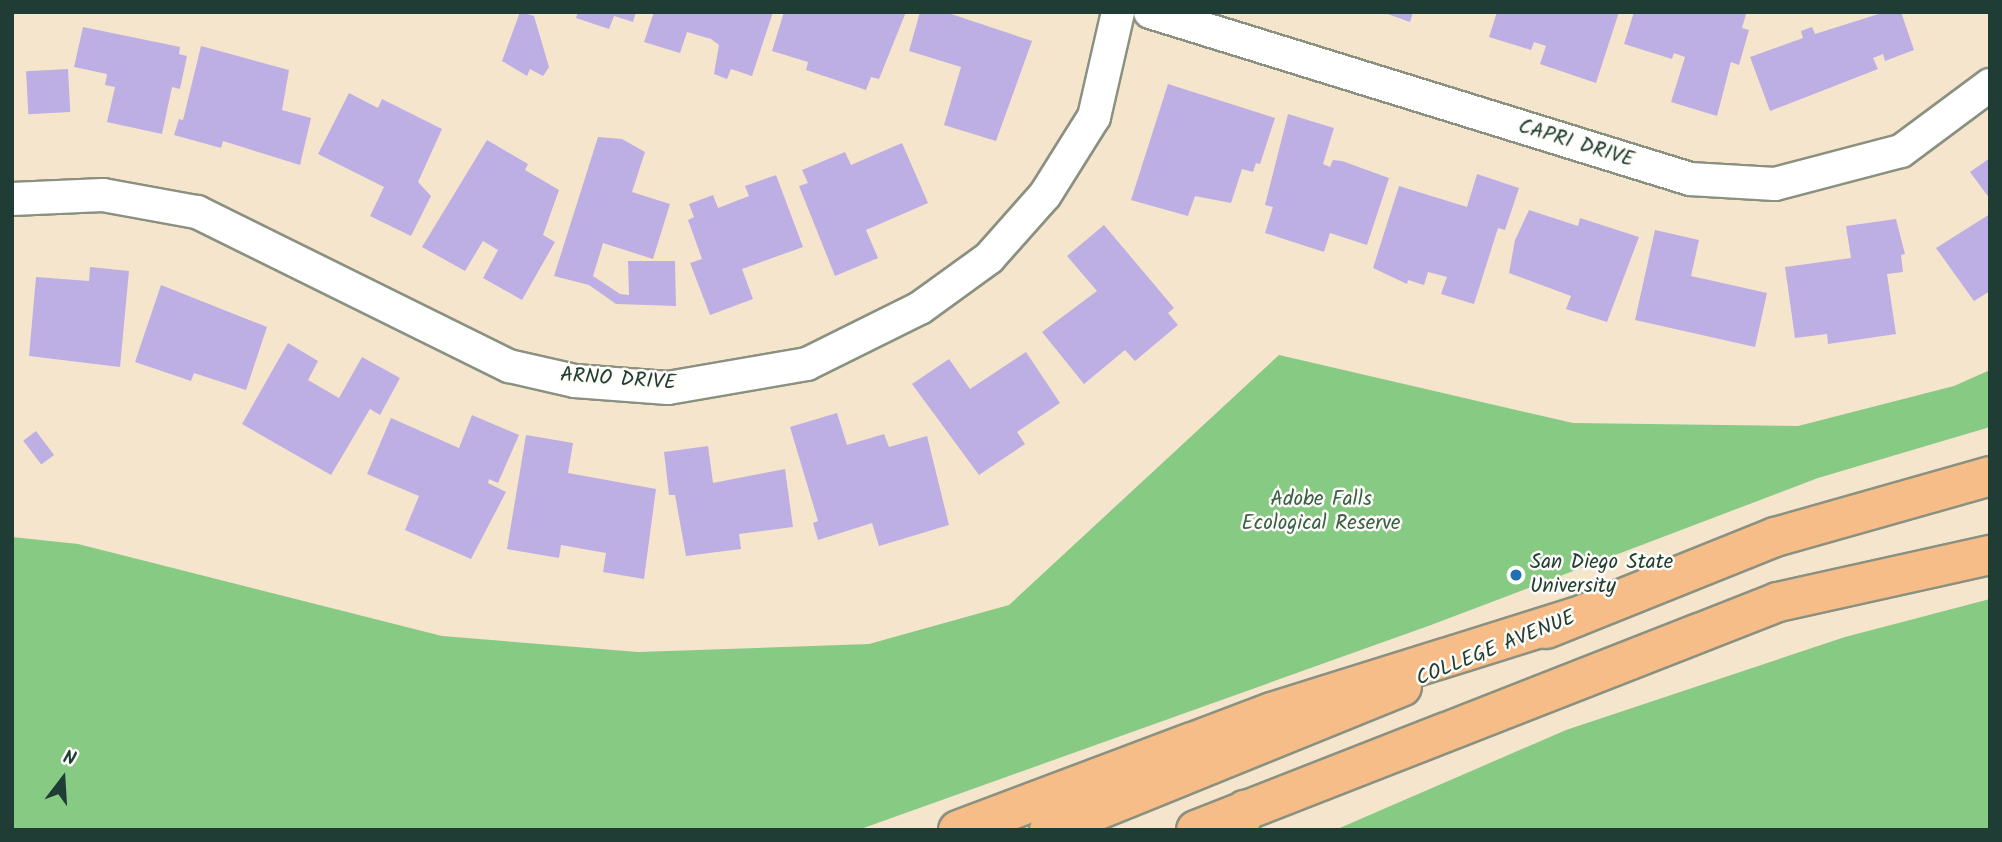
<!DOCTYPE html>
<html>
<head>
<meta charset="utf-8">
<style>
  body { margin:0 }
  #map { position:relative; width:2002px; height:842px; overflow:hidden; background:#f6e5cd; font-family:Kalam,sans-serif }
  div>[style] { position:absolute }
  .green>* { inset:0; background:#86ca84 }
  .building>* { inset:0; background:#bdafe3; transform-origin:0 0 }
  .roads { filter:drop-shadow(2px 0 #8a9180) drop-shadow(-2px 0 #8a9180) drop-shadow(0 2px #8a9180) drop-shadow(0 -2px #8a9180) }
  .street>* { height:32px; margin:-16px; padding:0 16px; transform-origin:16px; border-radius:16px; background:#fff }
  .primary>* { height:38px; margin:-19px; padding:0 19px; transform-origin:19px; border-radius:19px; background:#f7bd88 }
  .highway>* { height:38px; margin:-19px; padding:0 19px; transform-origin:19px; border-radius:19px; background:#f7bd88 }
  .dots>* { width:19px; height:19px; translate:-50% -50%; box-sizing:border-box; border:4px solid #fdfcf7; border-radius:50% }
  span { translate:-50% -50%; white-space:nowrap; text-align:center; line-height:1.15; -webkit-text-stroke:5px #fdfcf7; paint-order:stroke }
  .street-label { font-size:21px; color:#1f3d34 }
  .park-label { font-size:21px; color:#396048 }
  .poi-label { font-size:21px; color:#1f3d34 }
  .left { translate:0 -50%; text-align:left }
  .frame { position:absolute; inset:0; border:14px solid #1f3d34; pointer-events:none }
  .north { position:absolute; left:28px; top:744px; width:70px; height:70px; -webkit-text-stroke:5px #fdfcf7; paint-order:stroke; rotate:17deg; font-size:19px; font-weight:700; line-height:28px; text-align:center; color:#1f3d34 }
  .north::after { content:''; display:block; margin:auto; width:24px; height:32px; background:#1f3d34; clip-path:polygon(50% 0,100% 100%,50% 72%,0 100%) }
</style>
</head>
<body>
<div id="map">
  <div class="green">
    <div style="clip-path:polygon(1279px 355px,1573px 423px,1798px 426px,1954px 386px,1990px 370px,1990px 427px,1818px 478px,1431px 625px,858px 830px,12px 830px,12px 537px,78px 544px,442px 636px,638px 652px,869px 644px,1009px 605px)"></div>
    <div style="clip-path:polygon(1990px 599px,1990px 830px,1335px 830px,1566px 730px,1845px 637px)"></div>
  </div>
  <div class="building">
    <div style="clip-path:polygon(520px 12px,534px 16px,549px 67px,543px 76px,530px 69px,527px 76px,502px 61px)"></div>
    <div style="clip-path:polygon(578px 12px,636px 12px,633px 22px,614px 16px,609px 29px,576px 18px)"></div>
    <div style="clip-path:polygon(654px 12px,773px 12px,752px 76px,731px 69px,727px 79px,714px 74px,719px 45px,711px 39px,687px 32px,680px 53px,644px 42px)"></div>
    <div style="clip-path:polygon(784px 12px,906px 12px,879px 79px,871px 77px,866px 90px,806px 70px,808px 62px,772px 51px)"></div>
    <div style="clip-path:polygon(920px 12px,945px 12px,1032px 41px,996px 141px,944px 125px,961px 67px,909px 51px)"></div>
    <div style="clip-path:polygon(1382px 12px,1413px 12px,1410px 22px)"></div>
    <div style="clip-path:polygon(1497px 12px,1619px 12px,1596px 83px,1540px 64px,1546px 46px,1534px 42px,1531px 50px,1489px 37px)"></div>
    <div style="clip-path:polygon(1634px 12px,1746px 14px,1742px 28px,1749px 30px,1739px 65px,1731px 62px,1717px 116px,1671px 102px,1685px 57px,1674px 53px,1672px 59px,1624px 44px)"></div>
    <div style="clip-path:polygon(1885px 12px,1901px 12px,1914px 50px,1885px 61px,1883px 54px,1873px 58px,1878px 69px,1770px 111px,1750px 57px,1803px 38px,1801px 31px,1812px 27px,1815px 34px)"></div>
    <div style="clip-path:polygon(83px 27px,180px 47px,179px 54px,187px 56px,180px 89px,172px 87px,162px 134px,107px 122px,115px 87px,105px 85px,107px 74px,74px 67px)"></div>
    <div style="clip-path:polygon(201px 46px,289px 70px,282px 110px,311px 118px,300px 165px,223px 141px,221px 148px,174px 135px,179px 119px,183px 120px)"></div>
    <div style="left:68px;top:69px;width:43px;height:42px;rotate:87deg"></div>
    <div style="clip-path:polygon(1168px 84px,1275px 118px,1260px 164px,1256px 163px,1253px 172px,1242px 169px,1231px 203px,1195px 196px,1188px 216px,1131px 200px)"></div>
    <div style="clip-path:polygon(349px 93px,378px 108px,382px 99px,442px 129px,418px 182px,431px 196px,411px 236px,370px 216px,384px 187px,318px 154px)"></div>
    <div style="clip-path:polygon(1288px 114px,1334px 128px,1323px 164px,1330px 167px,1333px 160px,1342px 161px,1389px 178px,1367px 245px,1330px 233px,1324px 252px,1265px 233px,1273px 207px,1265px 205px)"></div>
    <div style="clip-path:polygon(598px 137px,622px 139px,645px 152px,632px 192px,670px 204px,653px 259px,603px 243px,593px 276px,620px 294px,629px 295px,628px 261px,675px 261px,676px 306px,616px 304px,589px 285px,554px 276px)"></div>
    <div style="clip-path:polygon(487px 140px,528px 164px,525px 170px,559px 190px,543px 235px,555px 242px,522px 300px,483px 278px,498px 250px,483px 241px,465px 271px,422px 247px)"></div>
    <div style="clip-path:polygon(902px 143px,928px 203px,866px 230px,878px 258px,835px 276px,799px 186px,808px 183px,802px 170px,845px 152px,851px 165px)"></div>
    <div style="clip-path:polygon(1990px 158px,1990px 199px,1970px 172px)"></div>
    <div style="clip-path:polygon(1477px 174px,1519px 188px,1505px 230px,1498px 228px,1474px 304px,1441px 294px,1447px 277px,1428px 272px,1424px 285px,1408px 280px,1407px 284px,1373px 268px,1399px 186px,1467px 207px)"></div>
    <div style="clip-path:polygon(776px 175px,803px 247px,742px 269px,753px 299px,710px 315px,690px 263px,702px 259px,688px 220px,694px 217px,689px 204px,713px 195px,718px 208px,749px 196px,745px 186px)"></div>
    <div style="clip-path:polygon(1529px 210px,1578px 226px,1580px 218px,1639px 237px,1607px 322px,1566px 309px,1571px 296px,1509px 273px,1515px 240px)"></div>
    <div style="clip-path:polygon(1990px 214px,1990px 291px,1974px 301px,1936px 248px)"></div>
    <div style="clip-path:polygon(1896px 219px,1905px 254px,1901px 255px,1903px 272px,1887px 274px,1896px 334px,1828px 344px,1827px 334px,1795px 338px,1785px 267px,1851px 258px,1846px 226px)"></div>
    <div style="clip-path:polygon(1104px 225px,1174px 308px,1168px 313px,1178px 325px,1135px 361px,1125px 350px,1084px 384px,1042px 332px,1097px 291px,1067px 256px)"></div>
    <div style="clip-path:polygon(1655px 230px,1699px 240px,1691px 276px,1767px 293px,1755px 347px,1635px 320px)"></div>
    <div style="clip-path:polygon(90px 267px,129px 271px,120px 367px,29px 356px,36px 277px,89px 281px)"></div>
    <div style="clip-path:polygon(161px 285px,267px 327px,246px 390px,194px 373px,191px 381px,135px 362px)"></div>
    <div style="clip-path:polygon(288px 343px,318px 361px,308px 380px,339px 398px,362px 357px,400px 378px,380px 415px,370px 409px,331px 475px,242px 424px)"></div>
    <div style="clip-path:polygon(1026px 352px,1060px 403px,1017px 432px,1025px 444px,979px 475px,912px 384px,949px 359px,970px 389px)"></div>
    <div style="clip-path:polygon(837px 413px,847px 445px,884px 434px,889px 447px,927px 436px,949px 525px,879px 546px,872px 523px,818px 540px,813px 523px,818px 521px,790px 427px)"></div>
    <div style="clip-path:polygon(472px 415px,519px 435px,498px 483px,489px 479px,488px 483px,506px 492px,471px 559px,405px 530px,419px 496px,367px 474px,391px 418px,459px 448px)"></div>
    <div style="left:36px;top:431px;width:30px;height:16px;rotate:53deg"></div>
    <div style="clip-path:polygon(526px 435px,573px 443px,568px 473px,656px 489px,644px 579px,603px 572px,606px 553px,561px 545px,559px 558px,507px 549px)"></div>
    <div style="clip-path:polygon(708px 446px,713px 483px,785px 469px,793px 527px,739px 534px,741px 549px,686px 556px,675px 495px,669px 495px,664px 452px)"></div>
  </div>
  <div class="roads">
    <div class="street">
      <div style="left:1150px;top:12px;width:565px;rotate:17.18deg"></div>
      <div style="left:1690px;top:179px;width:85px;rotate:3.4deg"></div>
      <div style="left:1775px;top:184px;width:130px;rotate:-14.7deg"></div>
      <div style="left:1901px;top:151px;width:111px;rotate:-36.6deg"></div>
      <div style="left:12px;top:199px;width:91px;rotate:-2.5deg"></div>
      <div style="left:103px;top:195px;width:96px;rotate:10.3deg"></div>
      <div style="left:197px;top:212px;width:348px;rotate:26.3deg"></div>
      <div style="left:509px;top:366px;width:68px;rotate:12.8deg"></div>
      <div style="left:575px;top:381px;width:93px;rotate:4.3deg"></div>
      <div style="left:668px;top:388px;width:141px;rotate:-9.8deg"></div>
      <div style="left:807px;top:364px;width:126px;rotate:-26.4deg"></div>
      <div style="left:920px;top:308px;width:85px;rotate:-35.9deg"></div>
      <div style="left:989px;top:258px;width:84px;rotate:-48.4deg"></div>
      <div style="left:1045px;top:195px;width:92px;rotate:-57.9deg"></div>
      <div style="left:1094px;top:117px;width:108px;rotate:-77.1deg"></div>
    </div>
    <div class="primary">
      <div style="left:1546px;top:629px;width:247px;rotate:-21.9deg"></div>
      <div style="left:1775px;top:537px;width:223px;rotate:-15.8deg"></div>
      <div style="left:1049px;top:830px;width:381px;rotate:-22.1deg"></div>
      <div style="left:1196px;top:830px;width:625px;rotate:-21.39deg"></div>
      <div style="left:1778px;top:602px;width:217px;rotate:-12.5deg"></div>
    </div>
    <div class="highway">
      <div style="left:958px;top:830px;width:335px;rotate:-20.6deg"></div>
      <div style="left:1272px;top:712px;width:318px;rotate:-17.4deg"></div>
      <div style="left:1237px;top:830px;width:22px;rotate:-68deg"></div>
    </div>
  </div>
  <div class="dots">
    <div style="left:1516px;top:575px;background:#1f6fb2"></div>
  </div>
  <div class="street-label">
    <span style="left:1576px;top:144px;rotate:17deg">CAPRI DRIVE</span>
    <span style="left:618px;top:380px;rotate:4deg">ARNO DRIVE</span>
    <span style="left:1496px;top:649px;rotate:-22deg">COLLEGE AVENUE</span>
  </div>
  <div class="park-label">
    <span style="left:1321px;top:512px">Adobe Falls<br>Ecological Reserve</span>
  </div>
  <div class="poi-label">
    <span class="left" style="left:1530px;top:575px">San Diego State<br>University</span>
  </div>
  <div class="frame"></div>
  <div class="north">N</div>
</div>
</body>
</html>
